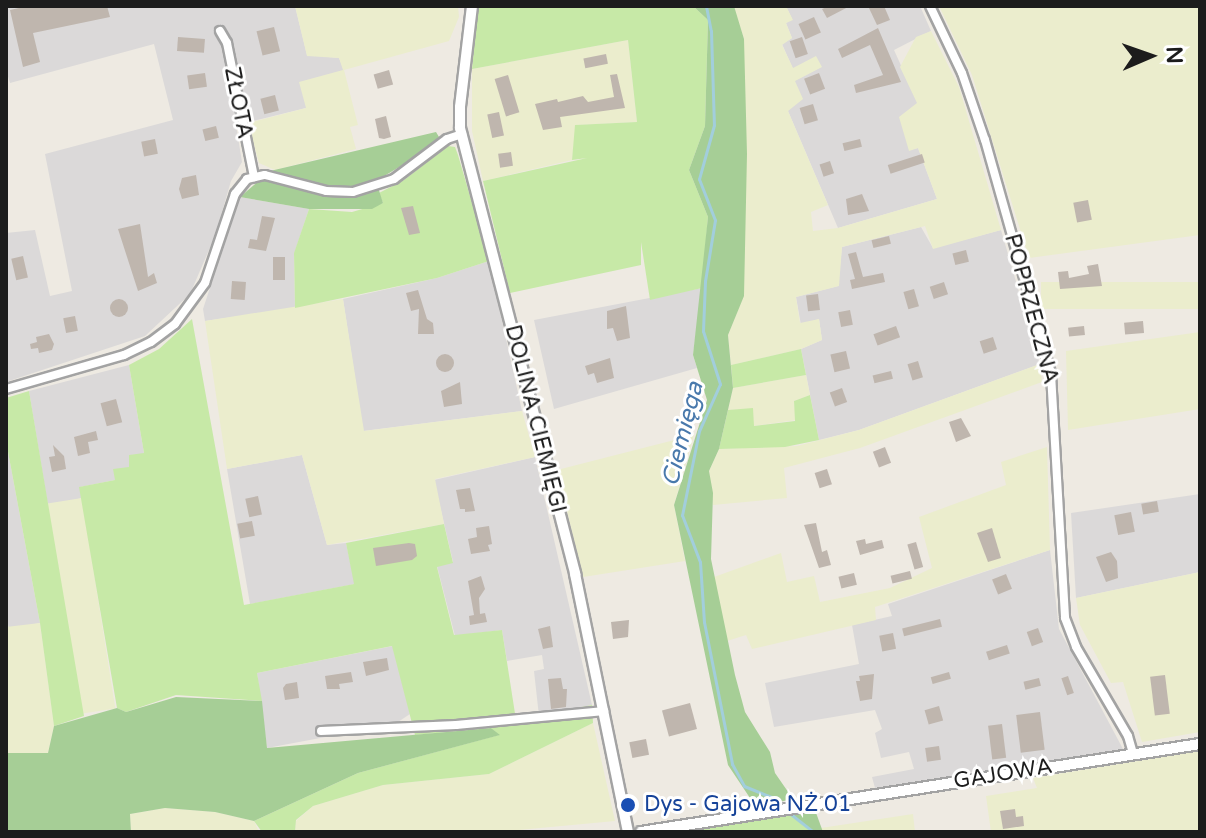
<!DOCTYPE html>
<html>
<head>
<meta charset="utf-8">
<style>
  body { margin:0 }
  #map { position:relative; width:1206px; height:838px; overflow:hidden; background:#eeeae2; font-family:"Varela Round",sans-serif }
  div>[style] { position:absolute }
  .residential>* { inset:0; background:#dbd9d9 }
  .farmland>* { inset:0; background:#ebedcd; transform-origin:0 0 }
  .grass>* { inset:0; background:#c7e9a7 }
  .forest>* { inset:0; background:#a6ce96 }
  .stream>* { height:3px; margin:-1.5px; padding:0 1.5px; transform-origin:1.5px; border-radius:1.5px; background:#a2cedc }
  .building>* { inset:0; background:#bfb6ae; transform-origin:0 0 }
  .round { border-radius:50% }
  .roads { filter:drop-shadow(2px 0 #a3a3a3) drop-shadow(-2px 0 #a3a3a3) drop-shadow(0 2px #a3a3a3) drop-shadow(0 -2px #a3a3a3) }
  .minor>* { height:8px; margin:-4px; padding:0 4px; transform-origin:4px; border-radius:4px; background:#fff }
  .tertiary>* { height:10px; margin:-5px; padding:0 5px; transform-origin:5px; border-radius:5px; background:#fff }
  .dots>* { width:22px; height:22px; translate:-50% -50%; box-sizing:border-box; border:4px solid #fff; border-radius:50% }
  span { translate:-50% -50%; white-space:nowrap; text-align:center; line-height:1.15; -webkit-text-stroke:6px #fff; paint-order:stroke }
  .street-label { font-size:22px; color:#1c1c1c }
  .transit-label { font-size:22px; color:#164399 }
  .left { translate:0 -50%; text-align:left }
  .water-label { font-size:24px; color:#4979ac; font-style:italic }
  .frame { position:absolute; inset:0; border:8px solid #1c1c1c; pointer-events:none }
  .north { position:absolute; left:1110px; top:16px; width:80px; height:80px; -webkit-text-stroke:6px #fff; paint-order:stroke; rotate:88deg; font-size:22px; font-weight:700; line-height:32px; text-align:center; color:#1c1c1c }
  .north::after { content:''; display:block; margin:auto; width:28px; height:36px; background:#1c1c1c; clip-path:polygon(50% 0,100% 100%,50% 72%,0 100%) }
</style>
</head>
<body>
<div id="map">
  <div class="residential">
    <div style="clip-path:polygon(6px 6px,295px 6px,307px 55px,339px 58px,344px 70px,306px 108px,236px 125px,242px 162px,231px 181px,215px 236px,190px 294px,145px 336px,6px 382px,6px 233px,35px 230px,50px 296px,72px 291px,45px 154px,173px 120px,154px 44px,10px 83px,6px 70px)"></div>
    <div style="clip-path:polygon(786px 6px,920px 6px,931px 31px,894px 50px,918px 103px,909px 150px,918px 148px,937px 199px,838px 228px,788px 111px,794px 81px,821px 67px,793px 69px,782px 44px,792px 38px,786px 23px,792px 19px)"></div>
    <div style="clip-path:polygon(240px 197px,309px 209px,294px 254px,295px 308px,205px 321px,203px 309px)"></div>
    <div style="clip-path:polygon(921px 227px,933px 248px,1001px 230px,1040px 364px,859px 430px,819px 440px,801px 349px,822px 340px,819px 319px,801px 325px,796px 297px,838px 286px,842px 247px)"></div>
    <div style="clip-path:polygon(489px 261px,522px 411px,363px 431px,343px 299px,437px 278px)"></div>
    <div style="clip-path:polygon(702px 288px,693px 355px,697px 368px,554px 409px,534px 320px)"></div>
    <div style="clip-path:polygon(129px 365px,144px 453px,115px 480px,80px 487px,82px 498px,48px 506px,29px 391px)"></div>
    <div style="clip-path:polygon(6px 441px,40px 623px,9px 629px,6px 614px)"></div>
    <div style="clip-path:polygon(302px 455px,327px 545px,346px 543px,355px 584px,250px 604px,227px 469px)"></div>
    <div style="clip-path:polygon(535px 457px,592px 705px,539px 716px,534px 671px,544px 669px,542px 655px,507px 661px,502px 630px,455px 636px,437px 566px,453px 562px,434px 480px)"></div>
    <div style="clip-path:polygon(1200px 494px,1200px 572px,1076px 598px,1071px 513px)"></div>
    <div style="clip-path:polygon(1050px 550px,1059px 629px,1123px 749px,875px 788px,872px 777px,914px 769px,909px 752px,881px 758px,875px 733px,882px 729px,875px 710px,774px 727px,765px 683px,859px 664px,852px 625px,892px 616px,888px 604px)"></div>
    <div style="clip-path:polygon(393px 646px,410px 714px,395px 724px,267px 748px,257px 673px)"></div>
  </div>
  <div class="farmland">
    <div style="clip-path:polygon(295px 6px,458px 6px,459px 17px,449px 41px,344px 70px,358px 125px,350px 127px,356px 149px,275px 170px,259px 163px,248px 123px,306px 108px,299px 82px,343px 70px,339px 58px,307px 56px)"></div>
    <div style="clip-path:polygon(743px 6px,786px 6px,793px 20px,786px 23px,792px 38px,782px 45px,793px 68px,816px 56px,822px 67px,795px 81px,803px 99px,788px 111px,828px 205px,811px 212px,813px 231px,838px 228px,937px 199px,918px 148px,909px 151px,899px 117px,917px 103px,900px 67px,916px 37px,931px 31px,959px 87px,1001px 230px,933px 249px,925px 226px,842px 247px,839px 286px,796px 297px,800px 323px,819px 319px,822px 340px,801px 349px,731px 365px,728px 335px,744px 295px,744px 39px,734px 8px)"></div>
    <div style="clip-path:polygon(939px 6px,1200px 6px,1200px 235px,1029px 258px,972px 75px)"></div>
    <div style="clip-path:polygon(628px 40px,637px 122px,576px 125px,572px 160px,483px 181px,472px 131px,472px 69px)"></div>
    <div style="left:1200px;top:282px;width:27px;height:159px;rotate:90deg"></div>
    <div style="clip-path:polygon(343px 299px,364px 431px,522px 411px,535px 457px,435px 479px,444px 524px,327px 545px,302px 455px,227px 469px,205px 321px)"></div>
    <div style="clip-path:polygon(1200px 332px,1200px 409px,1068px 430px,1066px 351px)"></div>
    <div style="clip-path:polygon(1040px 364px,1042px 382px,860px 448px,784px 468px,787px 498px,713px 505px,709px 471px,719px 449px,797px 446px,859px 430px)"></div>
    <div style="clip-path:polygon(806px 375px,810px 395px,794px 401px,796px 420px,753px 426px,753px 409px,728px 410px,733px 388px)"></div>
    <div style="clip-path:polygon(694px 435px,674px 505px,685px 561px,583px 577px,557px 470px)"></div>
    <div style="clip-path:polygon(1047px 447px,1050px 550px,875px 607px,876px 620px,752px 649px,746px 635px,727px 641px,714px 577px,781px 553px,787px 582px,814px 576px,820px 602px,890px 588px,932px 568px,919px 517px,1006px 485px,1001px 462px)"></div>
    <div style="left:82px;top:498px;width:213px;height:35px;rotate:81deg"></div>
    <div style="clip-path:polygon(1200px 572px,1200px 732px,1142px 742px,1123px 682px,1111px 683px,1080px 625px,1076px 598px)"></div>
    <div style="clip-path:polygon(40px 623px,54px 726px,48px 753px,6px 753px,6px 627px)"></div>
    <div style="clip-path:polygon(593px 723px,615px 821px,498px 832px,295px 832px,296px 821px,313px 806px,383px 785px,489px 774px)"></div>
    <div style="clip-path:polygon(1200px 751px,1200px 832px,991px 832px,986px 796px,1037px 788px,1033px 778px)"></div>
    <div style="clip-path:polygon(165px 808px,215px 812px,254px 821px,259px 832px,131px 832px,130px 814px)"></div>
    <div style="clip-path:polygon(913px 814px,915px 832px,823px 832px,821px 828px)"></div>
  </div>
  <div class="grass">
    <div style="clip-path:polygon(478px 6px,693px 6px,708px 20px,705px 126px,689px 170px,708px 217px,702px 288px,650px 300px,641px 242px,641px 265px,510px 293px,483px 181px,587px 158px,572px 160px,575px 125px,637px 122px,628px 40px,472px 69px)"></div>
    <div style="clip-path:polygon(448px 146px,455px 147px,458px 155px,489px 261px,437px 278px,295px 308px,294px 253px,309px 209px,352px 212px,383px 203px,379px 193px,404px 180px)"></div>
    <div style="clip-path:polygon(192px 319px,244px 605px,354px 584px,346px 543px,444px 524px,453px 563px,437px 567px,454px 635px,502px 630px,516px 720px,592px 705px,593px 723px,489px 774px,383px 785px,313px 806px,296px 820px,295px 832px,262px 832px,254px 821px,358px 773px,499px 735px,491px 728px,415px 735px,392px 646px,257px 673px,262px 701px,176px 695px,126px 712px,117px 708px,79px 487px,115px 480px,113px 469px,129px 467px,129px 455px,144px 453px,129px 365px,159px 349px)"></div>
    <div style="clip-path:polygon(801px 349px,806px 375px,733px 388px,731px 365px)"></div>
    <div style="clip-path:polygon(29px 391px,84px 716px,54px 726px,40px 623px,6px 441px,6px 398px)"></div>
    <div style="clip-path:polygon(810px 395px,819px 440px,785px 447px,719px 449px,728px 410px,753px 408px,754px 426px,795px 421px,794px 401px)"></div>
    <div style="clip-path:polygon(790px 815px,814px 832px,669px 832px,773px 816px)"></div>
  </div>
  <div class="forest">
    <div style="clip-path:polygon(693px 6px,734px 6px,744px 39px,747px 154px,744px 296px,728px 335px,733px 388px,719px 449px,709px 471px,713px 493px,711px 559px,735px 675px,745px 712px,770px 752px,775px 773px,793px 799px,756px 807px,728px 765px,674px 505px,707px 400px,693px 355px,708px 217px,689px 170px,705px 126px,708px 20px)"></div>
    <div style="clip-path:polygon(436px 132px,439px 137px,424px 152px,376px 181px,383px 203px,372px 209px,309px 209px,240px 197px,270px 171px)"></div>
    <div style="clip-path:polygon(176px 697px,262px 701px,267px 748px,491px 728px,500px 735px,358px 773px,254px 821px,215px 812px,165px 808px,130px 814px,131px 832px,6px 832px,6px 753px,48px 753px,54px 726px,117px 708px,126px 712px)"></div>
    <div style="clip-path:polygon(815px 810px,823px 832px,814px 832px,790px 815px)"></div>
  </div>
  <div class="stream">
    <div style="left:706px;top:6px;width:25px;rotate:79deg"></div>
    <div style="left:711px;top:31px;width:94px;rotate:88.2deg"></div>
    <div style="left:714px;top:125px;width:56px;rotate:105.5deg"></div>
    <div style="left:699px;top:179px;width:44px;rotate:68.7deg"></div>
    <div style="left:715px;top:220px;width:62px;rotate:99.3deg"></div>
    <div style="left:705px;top:281px;width:50px;rotate:92.3deg"></div>
    <div style="left:703px;top:331px;width:56px;rotate:72.2deg"></div>
    <div style="left:720px;top:384px;width:51px;rotate:114.1deg"></div>
    <div style="left:699px;top:431px;width:86px;rotate:101.4deg"></div>
    <div style="left:682px;top:515px;width:50px;rotate:69deg"></div>
    <div style="left:700px;top:562px;width:60px;rotate:86.2deg"></div>
    <div style="left:704px;top:622px;width:145px;rotate:78.8deg"></div>
    <div style="left:732px;top:764px;width:25px;rotate:61deg"></div>
    <div style="left:744px;top:786px;width:32px;rotate:22deg"></div>
    <div style="left:774px;top:798px;width:12px;rotate:48deg"></div>
    <div style="left:788px;top:812px;width:33px;rotate:38deg"></div>
  </div>
  <div class="building">
    <div style="clip-path:polygon(28px 6px,107px 6px,110px 17px,33px 33px,40px 62px,23px 67px,10px 10px)"></div>
    <div style="clip-path:polygon(829px 6px,850px 6px,827px 18px,822px 9px)"></div>
    <div style="clip-path:polygon(868px 6px,884px 6px,890px 20px,877px 25px)"></div>
    <div style="left:814px;top:17px;width:17px;height:17px;rotate:66deg"></div>
    <div style="left:274px;top:27px;width:25px;height:18px;rotate:76deg"></div>
    <div style="clip-path:polygon(878px 28px,901px 82px,856px 93px,854px 85px,883px 75px,870px 45px,842px 58px,838px 49px)"></div>
    <div style="left:178px;top:37px;width:27px;height:14px;rotate:4deg"></div>
    <div style="left:802px;top:37px;width:18px;height:13px;rotate:71deg"></div>
    <div style="left:606px;top:54px;width:10px;height:23px;rotate:79deg"></div>
    <div style="left:389px;top:70px;width:15px;height:16px;rotate:74deg"></div>
    <div style="left:205px;top:73px;width:14px;height:18px;rotate:82deg"></div>
    <div style="left:819px;top:73px;width:17px;height:16px;rotate:69deg"></div>
    <div style="clip-path:polygon(617px 74px,625px 108px,560px 117px,562px 127px,543px 130px,535px 104px,557px 99px,558px 102px,583px 96px,588px 102px,614px 97px,610px 75px)"></div>
    <div style="left:508px;top:75px;width:39px;height:14px;rotate:73deg"></div>
    <div style="left:275px;top:95px;width:16px;height:15px;rotate:76deg"></div>
    <div style="left:813px;top:104px;width:17px;height:14px;rotate:73deg"></div>
    <div style="left:499px;top:112px;width:24px;height:12px;rotate:78deg"></div>
    <div style="clip-path:polygon(386px 116px,391px 137px,384px 139px,379px 138px,375px 119px)"></div>
    <div style="left:216px;top:126px;width:12px;height:14px;rotate:76deg"></div>
    <div style="left:155px;top:139px;width:15px;height:14px;rotate:79deg"></div>
    <div style="left:860px;top:139px;width:8px;height:18px;rotate:76deg"></div>
    <div style="left:511px;top:152px;width:14px;height:13px;rotate:82deg"></div>
    <div style="left:922px;top:154px;width:9px;height:36px;rotate:72deg"></div>
    <div style="left:830px;top:161px;width:13px;height:11px;rotate:72deg"></div>
    <div style="clip-path:polygon(196px 175px,199px 195px,182px 199px,179px 189px,182px 178px)"></div>
    <div style="clip-path:polygon(862px 194px,869px 211px,848px 215px,846px 199px)"></div>
    <div style="left:1088px;top:200px;width:20px;height:15px;rotate:79deg"></div>
    <div style="clip-path:polygon(413px 206px,420px 233px,409px 235px,401px 208px)"></div>
    <div style="clip-path:polygon(262px 216px,275px 218px,266px 251px,248px 248px,250px 239px,257px 240px)"></div>
    <div style="clip-path:polygon(140px 224px,148px 277px,154px 273px,157px 283px,138px 291px,118px 229px)"></div>
    <div style="left:889px;top:236px;width:8px;height:18px;rotate:76deg"></div>
    <div style="left:966px;top:250px;width:12px;height:14px;rotate:76deg"></div>
    <div style="clip-path:polygon(856px 252px,863px 277px,883px 273px,885px 282px,852px 289px,850px 280px,855px 279px,848px 254px)"></div>
    <div style="left:23px;top:256px;width:22px;height:12px;rotate:77deg"></div>
    <div style="left:273px;top:257px;width:12px;height:23px"></div>
    <div style="clip-path:polygon(1098px 264px,1102px 286px,1060px 289px,1058px 272px,1068px 271px,1069px 278px,1089px 274px,1087px 266px)"></div>
    <div style="left:232px;top:281px;width:14px;height:18px;rotate:4deg"></div>
    <div style="left:944px;top:282px;width:13px;height:15px;rotate:72deg"></div>
    <div style="left:914px;top:289px;width:18px;height:11px;rotate:74deg"></div>
    <div style="clip-path:polygon(418px 290px,427px 319px,433px 323px,434px 334px,418px 334px,419px 309px,411px 311px,406px 293px)"></div>
    <div style="left:818px;top:294px;width:16px;height:12px;rotate:83deg"></div>
    <div class="round" style="left:110px;top:299px;width:18px;height:18px"></div>
    <div style="clip-path:polygon(626px 306px,630px 338px,617px 341px,613px 328px,607px 329px,607px 311px)"></div>
    <div style="left:850px;top:310px;width:15px;height:12px;rotate:79deg"></div>
    <div style="left:75px;top:316px;width:15px;height:12px;rotate:79deg"></div>
    <div style="left:1143px;top:321px;width:12px;height:19px;rotate:85deg"></div>
    <div style="left:896px;top:326px;width:12px;height:24px;rotate:70deg"></div>
    <div style="left:1084px;top:326px;width:9px;height:16px;rotate:84deg"></div>
    <div style="clip-path:polygon(49px 334px,54px 344px,52px 350px,39px 353px,38px 348px,31px 349px,30px 344px,37px 342px,36px 337px)"></div>
    <div style="left:993px;top:337px;width:13px;height:14px;rotate:72deg"></div>
    <div style="left:846px;top:351px;width:18px;height:16px;rotate:77deg"></div>
    <div class="round" style="left:436px;top:354px;width:18px;height:18px"></div>
    <div style="clip-path:polygon(610px 358px,614px 378px,597px 383px,594px 373px,588px 375px,585px 366px)"></div>
    <div style="left:918px;top:361px;width:17px;height:11px;rotate:73deg"></div>
    <div style="left:891px;top:371px;width:8px;height:19px;rotate:76deg"></div>
    <div style="clip-path:polygon(460px 382px,462px 404px,444px 407px,441px 391px)"></div>
    <div style="left:842px;top:388px;width:15px;height:13px;rotate:70deg"></div>
    <div style="left:116px;top:399px;width:24px;height:16px;rotate:75deg"></div>
    <div style="clip-path:polygon(961px 418px,971px 436px,956px 442px,949px 422px)"></div>
    <div style="clip-path:polygon(96px 431px,98px 440px,88px 442px,90px 453px,78px 456px,74px 437px)"></div>
    <div style="clip-path:polygon(53px 445px,64px 456px,66px 469px,52px 472px,49px 457px,55px 456px)"></div>
    <div style="left:885px;top:447px;width:17px;height:13px;rotate:69deg"></div>
    <div style="left:827px;top:469px;width:16px;height:13px;rotate:72deg"></div>
    <div style="clip-path:polygon(470px 488px,475px 511px,465px 512px,465px 509px,460px 509px,456px 490px)"></div>
    <div style="left:258px;top:496px;width:19px;height:13px;rotate:78deg"></div>
    <div style="left:1157px;top:501px;width:11px;height:16px;rotate:80deg"></div>
    <div style="left:1131px;top:512px;width:20px;height:17px;rotate:79deg"></div>
    <div style="left:252px;top:521px;width:15px;height:15px;rotate:79deg"></div>
    <div style="clip-path:polygon(816px 523px,822px 552px,827px 550px,831px 565px,819px 568px,804px 525px)"></div>
    <div style="clip-path:polygon(489px 526px,492px 544px,488px 545px,490px 551px,471px 554px,468px 539px,477px 537px,476px 528px)"></div>
    <div style="clip-path:polygon(992px 528px,1001px 558px,988px 562px,977px 533px)"></div>
    <div style="clip-path:polygon(865px 539px,866px 544px,882px 540px,884px 548px,860px 555px,856px 541px)"></div>
    <div style="left:916px;top:542px;width:26px;height:9px;rotate:74deg"></div>
    <div style="clip-path:polygon(409px 543px,415px 544px,417px 556px,412px 560px,376px 566px,373px 548px)"></div>
    <div style="clip-path:polygon(1111px 552px,1117px 561px,1118px 578px,1106px 582px,1096px 557px)"></div>
    <div style="left:910px;top:571px;width:8px;height:20px;rotate:76deg"></div>
    <div style="left:854px;top:573px;width:12px;height:16px;rotate:76deg"></div>
    <div style="left:1006px;top:574px;width:16px;height:15px;rotate:68deg"></div>
    <div style="clip-path:polygon(481px 576px,485px 589px,479px 598px,480px 614px,485px 613px,487px 622px,470px 625px,469px 616px,474px 615px,468px 581px)"></div>
    <div style="left:940px;top:619px;width:8px;height:39px;rotate:76deg"></div>
    <div style="clip-path:polygon(629px 620px,628px 637px,613px 639px,611px 622px)"></div>
    <div style="clip-path:polygon(550px 626px,553px 647px,543px 649px,538px 629px)"></div>
    <div style="left:1038px;top:628px;width:15px;height:12px;rotate:70deg"></div>
    <div style="left:893px;top:633px;width:16px;height:14px;rotate:79deg"></div>
    <div style="left:1007px;top:645px;width:9px;height:22px;rotate:72deg"></div>
    <div style="clip-path:polygon(387px 658px,389px 670px,366px 676px,363px 662px)"></div>
    <div style="clip-path:polygon(351px 672px,353px 682px,339px 684px,340px 689px,327px 689px,325px 676px)"></div>
    <div style="left:949px;top:672px;width:7px;height:19px;rotate:74deg"></div>
    <div style="clip-path:polygon(874px 674px,872px 699px,860px 701px,856px 681px,860px 681px,859px 676px)"></div>
    <div style="left:1165px;top:675px;width:39px;height:15px;rotate:83deg"></div>
    <div style="left:1068px;top:676px;width:18px;height:7px;rotate:71deg"></div>
    <div style="clip-path:polygon(561px 678px,563px 689px,567px 689px,566px 707px,551px 709px,548px 679px)"></div>
    <div style="left:1039px;top:678px;width:8px;height:16px;rotate:76deg"></div>
    <div style="clip-path:polygon(297px 682px,299px 698px,285px 700px,283px 688px,286px 684px)"></div>
    <div style="left:690px;top:703px;width:27px;height:29px;rotate:75deg"></div>
    <div style="left:939px;top:706px;width:15px;height:15px;rotate:74deg"></div>
    <div style="left:1040px;top:712px;width:38px;height:24px;rotate:83deg"></div>
    <div style="left:1002px;top:724px;width:34px;height:14px;rotate:83deg"></div>
    <div style="left:646px;top:739px;width:16px;height:17px;rotate:79deg"></div>
    <div style="left:939px;top:746px;width:14px;height:14px;rotate:82deg"></div>
    <div style="clip-path:polygon(1015px 809px,1016px 817px,1023px 816px,1024px 826px,1003px 829px,1000px 811px)"></div>
  </div>
  <div class="roads">
    <div class="minor">
      <div style="left:930px;top:6px;width:74px;rotate:64.5deg"></div>
      <div style="left:962px;top:73px;width:71px;rotate:71.1deg"></div>
      <div style="left:985px;top:140px;width:243px;rotate:74.2deg"></div>
      <div style="left:1051px;top:374px;width:244px;rotate:86.7deg"></div>
      <div style="left:1065px;top:618px;width:31px;rotate:69deg"></div>
      <div style="left:1076px;top:647px;width:103px;rotate:59.7deg"></div>
      <div style="left:1128px;top:736px;width:19px;rotate:74deg"></div>
      <div style="left:220px;top:31px;width:14px;rotate:60deg"></div>
      <div style="left:227px;top:43px;width:137px;rotate:78.6deg"></div>
      <div style="left:6px;top:389px;width:123px;rotate:-16.1deg"></div>
      <div style="left:124px;top:355px;width:30px;rotate:-26deg"></div>
      <div style="left:151px;top:342px;width:30px;rotate:-37deg"></div>
      <div style="left:175px;top:324px;width:51px;rotate:-53.8deg"></div>
      <div style="left:205px;top:283px;width:94px;rotate:-71.4deg"></div>
      <div style="left:235px;top:194px;width:19px;rotate:-51deg"></div>
      <div style="left:247px;top:179px;width:18px;rotate:-13deg"></div>
      <div style="left:265px;top:175px;width:63px;rotate:14.7deg"></div>
      <div style="left:326px;top:191px;width:27px;rotate:2deg"></div>
      <div style="left:353px;top:192px;width:43px;rotate:-17.6deg"></div>
      <div style="left:394px;top:179px;width:66px;rotate:-37deg"></div>
      <div style="left:447px;top:139px;width:16px;rotate:-18deg"></div>
      <div style="left:321px;top:731px;width:135px;rotate:-2.5deg"></div>
      <div style="left:456px;top:725px;width:149px;rotate:-5.4deg"></div>
    </div>
    <div class="tertiary">
      <div style="left:472px;top:6px;width:102px;rotate:96.8deg"></div>
      <div style="left:460px;top:107px;width:21px;rotate:90deg"></div>
      <div style="left:460px;top:128px;width:461px;rotate:75.5deg"></div>
      <div style="left:575px;top:574px;width:263px;rotate:78.4deg"></div>
      <div style="left:641px;top:832px;width:566px;rotate:-8.95deg"></div>
    </div>
  </div>
  <div class="dots">
    <div style="left:628px;top:805px;background:#1a4fb4"></div>
  </div>
  <div class="street-label">
    <span style="left:238px;top:103px;rotate:79deg">ZŁOTA</span>
    <span style="left:1031px;top:309px;rotate:75deg">POPRZECZNA</span>
    <span style="left:535px;top:419px;rotate:76deg">DOLINA CIEMIĘGI</span>
    <span style="left:1003px;top:774px;rotate:-9deg">GAJOWA</span>
  </div>
  <div class="transit-label">
    <span class="left" style="left:644px;top:805px">Dys - Gajowa NŻ 01</span>
  </div>
  <div class="water-label">
    <span style="left:683px;top:434px;rotate:-76deg">Ciemięga</span>
  </div>
  <div class="frame"></div>
  <div class="north">N</div>
</div>
</body>
</html>
